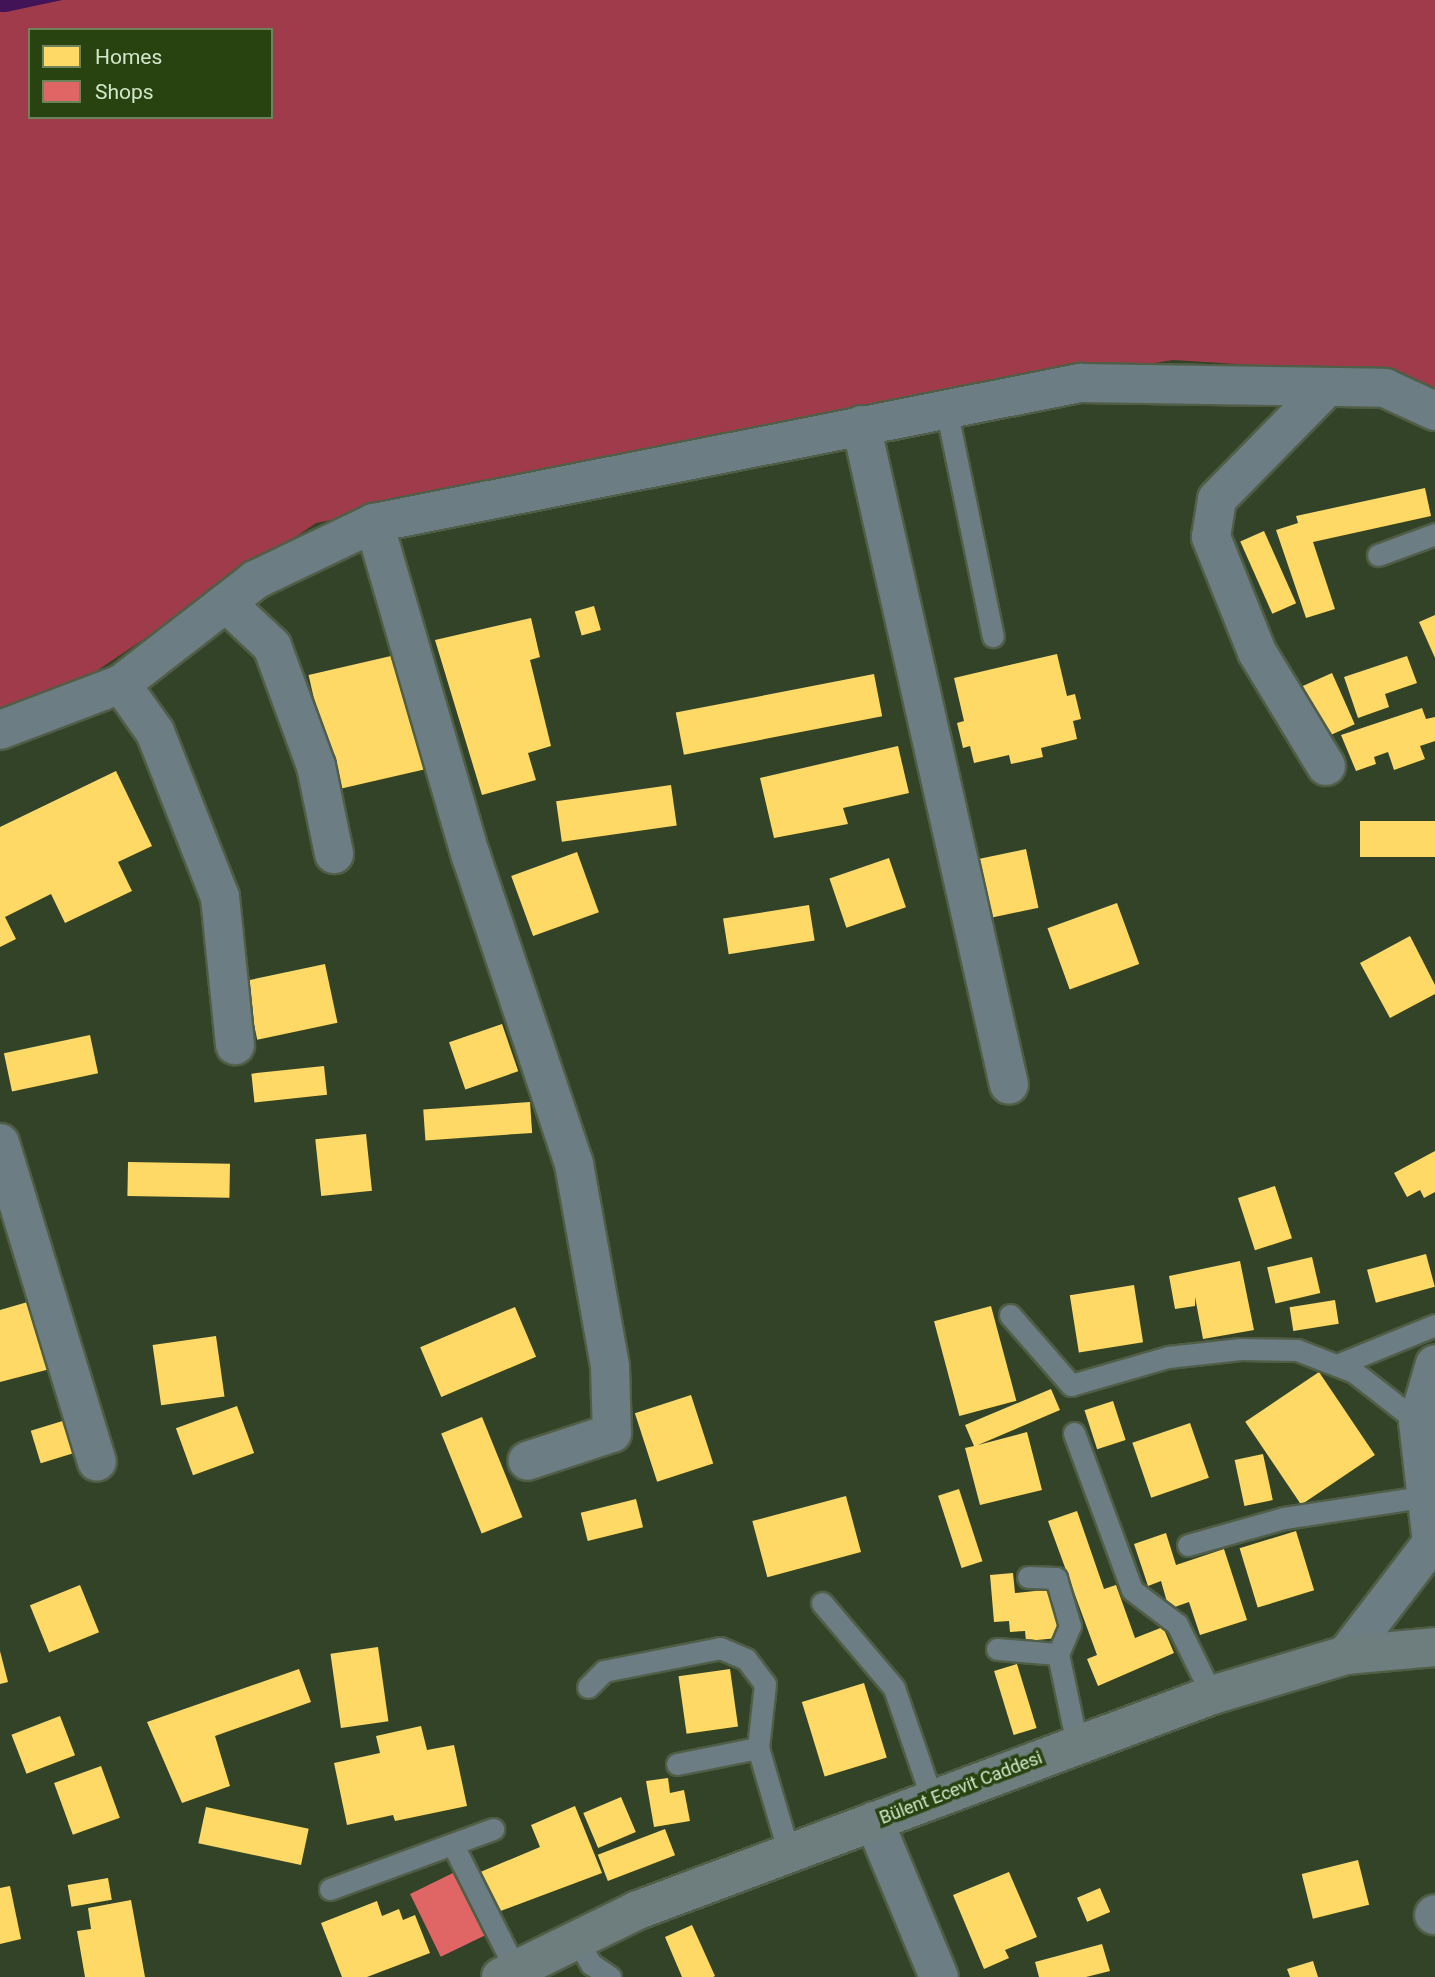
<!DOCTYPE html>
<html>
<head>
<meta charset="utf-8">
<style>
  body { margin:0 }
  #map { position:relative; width:1435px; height:1977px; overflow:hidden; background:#334327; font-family:Roboto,sans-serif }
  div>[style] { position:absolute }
  .green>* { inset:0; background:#9f3b4a }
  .water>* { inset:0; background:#431357 }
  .homes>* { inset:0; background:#ffd966; transform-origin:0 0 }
  .shops>* { inset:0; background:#e06666; transform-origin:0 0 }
  .roads { filter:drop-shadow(2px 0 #515e47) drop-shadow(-2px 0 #515e47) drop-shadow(0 2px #515e47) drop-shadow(0 -2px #515e47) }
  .service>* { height:21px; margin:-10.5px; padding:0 10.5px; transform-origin:10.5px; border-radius:10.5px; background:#6c7d84 }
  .minor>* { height:38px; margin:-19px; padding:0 19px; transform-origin:19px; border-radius:19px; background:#6c7d84 }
  .secondary>* { height:38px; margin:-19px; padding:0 19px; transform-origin:19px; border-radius:19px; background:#6e7e7f }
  span { translate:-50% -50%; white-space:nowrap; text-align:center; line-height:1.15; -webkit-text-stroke:7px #284310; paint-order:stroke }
  .street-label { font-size:18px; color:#d4e6ca }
  .legend { position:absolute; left:28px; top:28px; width:245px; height:91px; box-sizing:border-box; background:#284310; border:2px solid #6d845a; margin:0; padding:9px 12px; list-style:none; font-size:21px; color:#d4e6ca }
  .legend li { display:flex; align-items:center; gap:14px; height:35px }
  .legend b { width:35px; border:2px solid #6d845a }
</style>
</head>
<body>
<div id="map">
  <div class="green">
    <div style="clip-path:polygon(evenodd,62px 0,1435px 0,1435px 398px,1333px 370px,1173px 360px,823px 417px,316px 523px,37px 711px,0 724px,0 12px,62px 0,30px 30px,271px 30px,271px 117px,30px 117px,30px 30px)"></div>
  </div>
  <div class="water">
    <div style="clip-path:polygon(0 0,62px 0,6px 12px,0 12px)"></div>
  </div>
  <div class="homes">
    <div style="clip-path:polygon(1425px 488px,1431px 516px,1313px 542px,1335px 609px,1306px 618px,1276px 530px,1298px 523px,1296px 516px)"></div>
    <div style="left:1264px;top:531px;width:79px;height:26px;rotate:66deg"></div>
    <div style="left:594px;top:606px;width:25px;height:20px;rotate:74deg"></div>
    <div style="clip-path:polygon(1435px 615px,1435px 658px,1419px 622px)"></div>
    <div style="clip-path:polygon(531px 618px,540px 657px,530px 660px,551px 746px,528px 753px,536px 780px,482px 795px,435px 640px)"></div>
    <div style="left:404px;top:653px;width:118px;height:98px;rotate:77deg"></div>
    <div style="clip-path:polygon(1057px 654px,1067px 696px,1075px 694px,1081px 719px,1073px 721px,1077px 739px,1041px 748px,1043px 757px,1011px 764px,1009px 755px,974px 763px,970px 746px,963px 748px,957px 723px,964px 721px,954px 678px)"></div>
    <div style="clip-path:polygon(1407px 656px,1417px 683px,1385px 694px,1389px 707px,1358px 718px,1344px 677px)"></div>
    <div style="left:1332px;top:673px;width:56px;height:32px;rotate:66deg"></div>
    <div style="left:874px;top:674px;width:43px;height:202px;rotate:79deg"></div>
    <div style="clip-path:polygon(1422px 708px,1426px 719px,1435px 717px,1435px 741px,1420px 746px,1425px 759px,1394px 770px,1388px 752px,1374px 757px,1376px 764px,1356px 771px,1341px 735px)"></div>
    <div style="clip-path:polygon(898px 746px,909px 793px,843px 808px,848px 824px,774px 838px,760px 778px)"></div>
    <div style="clip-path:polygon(116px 771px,152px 846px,118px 862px,132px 891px,65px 923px,51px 894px,5px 917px,16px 939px,0 947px,0 827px)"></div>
    <div style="left:671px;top:785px;width:41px;height:116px;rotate:82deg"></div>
    <div style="left:1435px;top:821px;width:36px;height:75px;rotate:90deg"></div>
    <div style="left:1026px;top:849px;width:60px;height:51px;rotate:78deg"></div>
    <div style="left:577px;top:852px;width:64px;height:70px;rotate:70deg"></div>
    <div style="left:889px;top:858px;width:52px;height:63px;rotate:71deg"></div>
    <div style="left:1117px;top:903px;width:65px;height:74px;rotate:70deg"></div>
    <div style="left:809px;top:905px;width:36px;height:87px;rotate:81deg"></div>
    <div style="clip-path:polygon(1410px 936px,1435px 985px,1435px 994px,1390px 1018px,1360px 963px)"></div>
    <div style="left:325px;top:964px;width:60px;height:82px;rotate:78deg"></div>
    <div style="left:502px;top:1024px;width:50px;height:56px;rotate:71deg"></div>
    <div style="left:90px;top:1035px;width:39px;height:88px;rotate:78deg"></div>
    <div style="left:324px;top:1066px;width:29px;height:73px;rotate:84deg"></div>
    <div style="left:530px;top:1102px;width:31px;height:107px;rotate:86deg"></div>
    <div style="left:366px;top:1134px;width:57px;height:51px;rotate:84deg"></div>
    <div style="clip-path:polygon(1435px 1151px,1435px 1192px,1424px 1198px,1420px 1190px,1407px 1197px,1394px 1173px)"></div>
    <div style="left:128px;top:1162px;width:102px;height:34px;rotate:1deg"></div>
    <div style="left:1275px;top:1186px;width:55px;height:39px;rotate:72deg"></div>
    <div style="left:1426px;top:1254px;width:34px;height:61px;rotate:75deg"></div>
    <div style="left:1312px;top:1257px;width:37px;height:46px;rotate:77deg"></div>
    <div style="clip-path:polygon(1240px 1261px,1254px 1330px,1203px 1339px,1195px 1297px,1195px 1306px,1175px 1309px,1169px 1276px)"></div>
    <div style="left:1134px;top:1285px;width:58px;height:65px;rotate:81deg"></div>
    <div style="left:1335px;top:1300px;width:24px;height:46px;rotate:81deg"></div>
    <div style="clip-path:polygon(31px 1301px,50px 1369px,0 1382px,0 1310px)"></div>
    <div style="left:991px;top:1306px;width:98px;height:59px;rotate:75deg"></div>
    <div style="left:515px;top:1307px;width:54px;height:103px;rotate:67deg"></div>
    <div style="left:216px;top:1336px;width:61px;height:64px;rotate:82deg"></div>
    <div style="left:1319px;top:1372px;width:100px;height:89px;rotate:56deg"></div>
    <div style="clip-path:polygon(1051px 1389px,1060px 1410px,978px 1445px,1027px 1432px,1042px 1490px,980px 1505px,965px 1448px,974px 1446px,965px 1425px)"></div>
    <div style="left:691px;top:1395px;width:72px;height:59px;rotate:72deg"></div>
    <div style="left:1113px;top:1401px;width:41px;height:30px;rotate:72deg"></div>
    <div style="left:237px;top:1406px;width:50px;height:65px;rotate:70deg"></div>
    <div style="left:482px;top:1417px;width:108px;height:44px;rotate:68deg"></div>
    <div style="left:69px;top:1419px;width:34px;height:40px;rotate:73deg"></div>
    <div style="left:1190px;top:1423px;width:58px;height:61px;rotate:71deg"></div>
    <div style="left:1263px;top:1454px;width:47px;height:29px;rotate:78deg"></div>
    <div style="left:959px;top:1489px;width:76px;height:22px;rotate:72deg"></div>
    <div style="left:846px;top:1496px;width:58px;height:97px;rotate:75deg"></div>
    <div style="left:636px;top:1499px;width:29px;height:57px;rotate:76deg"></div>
    <div style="clip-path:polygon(1077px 1511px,1104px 1589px,1116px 1585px,1135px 1638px,1163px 1627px,1174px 1653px,1098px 1686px,1087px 1659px,1097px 1655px,1048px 1521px)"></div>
    <div style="left:1296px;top:1531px;width:62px;height:59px;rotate:73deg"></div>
    <div style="clip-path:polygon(1166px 1533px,1176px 1565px,1224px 1549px,1247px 1620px,1200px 1635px,1189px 1602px,1169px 1609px,1161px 1581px,1148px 1586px,1134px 1544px)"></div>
    <div style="clip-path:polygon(1013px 1573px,1015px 1593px,1054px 1589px,1058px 1638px,1026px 1641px,1025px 1631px,1010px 1632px,1009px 1621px,994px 1622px,990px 1575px)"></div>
    <div style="left:80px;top:1585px;width:51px;height:54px;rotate:68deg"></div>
    <div style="left:378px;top:1647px;width:75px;height:48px;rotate:82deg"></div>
    <div style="clip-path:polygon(0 1651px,8px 1682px,0 1684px)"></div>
    <div style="left:1017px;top:1664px;width:67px;height:24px;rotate:73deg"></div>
    <div style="clip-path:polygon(299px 1669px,311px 1702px,215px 1736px,230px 1786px,182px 1803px,147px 1722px)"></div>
    <div style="left:730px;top:1669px;width:58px;height:52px;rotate:82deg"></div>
    <div style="left:864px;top:1683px;width:78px;height:65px;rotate:73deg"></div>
    <div style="left:60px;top:1716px;width:42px;height:52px;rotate:69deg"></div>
    <div style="clip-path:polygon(421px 1726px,427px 1750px,454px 1745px,467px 1806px,395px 1821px,393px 1815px,347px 1825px,334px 1763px,380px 1753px,376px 1736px)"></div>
    <div style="left:101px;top:1766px;width:55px;height:50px;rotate:70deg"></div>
    <div style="clip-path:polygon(668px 1778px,670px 1793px,684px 1790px,690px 1821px,654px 1827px,646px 1781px)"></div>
    <div style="left:621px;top:1797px;width:38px;height:41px;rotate:67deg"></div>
    <div style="clip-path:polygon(575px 1806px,602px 1873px,495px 1913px,478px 1873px,540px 1847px,531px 1825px)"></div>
    <div style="left:206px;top:1807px;width:105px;height:37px;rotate:12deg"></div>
    <div style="left:665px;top:1829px;width:28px;height:72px;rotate:69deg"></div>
    <div style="left:1358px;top:1860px;width:46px;height:58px;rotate:76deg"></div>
    <div style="clip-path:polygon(1009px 1872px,1037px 1937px,1005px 1950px,1009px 1958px,984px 1969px,953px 1895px)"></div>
    <div style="left:108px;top:1878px;width:22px;height:41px;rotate:80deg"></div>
    <div style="clip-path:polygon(10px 1886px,21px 1939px,0 1944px,0 1888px)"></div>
    <div style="left:1100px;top:1888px;width:26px;height:25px;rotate:67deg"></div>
    <div style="clip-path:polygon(131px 1900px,145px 1977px,85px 1977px,77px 1931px,91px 1929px,88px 1908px)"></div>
    <div style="clip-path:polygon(377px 1901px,382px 1916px,399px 1909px,403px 1920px,415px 1915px,430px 1953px,367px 1977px,342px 1977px,321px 1923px)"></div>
    <div style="clip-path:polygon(692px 1925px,715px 1976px,713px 1977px,682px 1977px,665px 1937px)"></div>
    <div style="clip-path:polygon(1102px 1944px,1110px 1971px,1086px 1977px,1039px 1977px,1035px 1962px)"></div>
    <div style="clip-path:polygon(1313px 1961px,1318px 1977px,1290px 1977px,1287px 1969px)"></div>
  </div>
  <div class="shops">
    <div style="left:455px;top:1872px;width:70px;height:50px;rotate:64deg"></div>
  </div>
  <div class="roads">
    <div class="service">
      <div style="left:946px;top:408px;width:233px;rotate:78.4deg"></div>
      <div style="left:1378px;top:555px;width:61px;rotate:-20.2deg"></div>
      <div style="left:1010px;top:1315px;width:93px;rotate:48.9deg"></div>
      <div style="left:1071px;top:1385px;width:101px;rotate:-16.1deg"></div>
      <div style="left:1168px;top:1357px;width:73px;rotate:-6.3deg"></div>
      <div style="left:1241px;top:1349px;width:56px;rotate:1deg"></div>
      <div style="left:1297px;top:1350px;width:61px;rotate:21.1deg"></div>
      <div style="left:1354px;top:1372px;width:81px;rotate:38deg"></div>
      <div style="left:1337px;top:1365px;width:106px;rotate:-22.2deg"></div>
      <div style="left:1074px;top:1433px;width:167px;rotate:69.7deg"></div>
      <div style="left:1132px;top:1590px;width:56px;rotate:37.1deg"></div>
      <div style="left:1177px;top:1624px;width:79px;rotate:63.8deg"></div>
      <div style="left:1188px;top:1545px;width:100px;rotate:-15.7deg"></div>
      <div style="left:1284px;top:1518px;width:145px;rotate:-8.7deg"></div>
      <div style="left:1028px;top:1577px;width:28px;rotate:2deg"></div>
      <div style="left:1056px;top:1578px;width:50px;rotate:73.7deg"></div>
      <div style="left:1070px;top:1626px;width:30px;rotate:113deg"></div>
      <div style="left:822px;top:1603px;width:111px;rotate:49.7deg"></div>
      <div style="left:894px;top:1688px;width:117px;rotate:71.1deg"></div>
      <div style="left:997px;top:1649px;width:61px;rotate:4.7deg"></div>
      <div style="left:1058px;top:1654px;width:92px;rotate:78.1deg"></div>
      <div style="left:588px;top:1687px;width:23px;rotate:-45deg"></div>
      <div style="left:604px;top:1671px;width:118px;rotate:-11.2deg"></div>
      <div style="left:720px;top:1648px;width:28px;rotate:23deg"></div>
      <div style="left:746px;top:1659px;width:31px;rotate:53deg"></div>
      <div style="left:765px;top:1684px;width:64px;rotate:96.2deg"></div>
      <div style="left:758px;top:1748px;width:109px;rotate:73.6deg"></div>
      <div style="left:677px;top:1764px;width:83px;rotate:-11.2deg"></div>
      <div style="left:453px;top:1845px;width:140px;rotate:63.3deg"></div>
      <div style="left:330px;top:1889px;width:174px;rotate:-20.2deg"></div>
      <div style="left:577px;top:1940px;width:28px;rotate:60deg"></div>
      <div style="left:591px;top:1964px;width:23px;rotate:34deg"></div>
    </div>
    <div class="minor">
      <div style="left:861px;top:425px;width:676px;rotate:77.36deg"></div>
      <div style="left:374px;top:523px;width:347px;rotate:73.8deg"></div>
      <div style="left:471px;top:856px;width:325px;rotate:71.5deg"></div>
      <div style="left:574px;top:1164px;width:206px;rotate:79.9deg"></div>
      <div style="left:610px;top:1367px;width:66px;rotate:88.3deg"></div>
      <div style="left:612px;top:1433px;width:89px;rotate:161.8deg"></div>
      <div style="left:226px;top:603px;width:63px;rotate:43.1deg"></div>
      <div style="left:272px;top:646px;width:128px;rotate:69.9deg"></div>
      <div style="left:316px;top:766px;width:90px;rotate:78.4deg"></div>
      <div style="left:121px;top:684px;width:59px;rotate:54.7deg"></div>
      <div style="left:155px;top:732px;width:177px;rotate:68.5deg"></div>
      <div style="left:220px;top:897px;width:149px;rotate:84.2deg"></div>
      <div style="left:0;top:730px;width:129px;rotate:-20.8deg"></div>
      <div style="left:121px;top:684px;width:170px;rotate:-37.8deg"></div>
      <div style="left:255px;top:580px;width:132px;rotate:-25.6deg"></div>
      <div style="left:374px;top:523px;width:720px;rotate:-11.22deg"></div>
      <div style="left:1080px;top:383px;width:305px;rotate:0.9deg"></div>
      <div style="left:1385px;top:388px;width:55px;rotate:24.7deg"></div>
      <div style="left:1326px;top:766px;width:133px;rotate:-121.2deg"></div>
      <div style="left:1257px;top:652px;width:124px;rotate:-111.8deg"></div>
      <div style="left:1211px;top:537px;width:38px;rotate:-81deg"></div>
      <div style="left:1217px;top:499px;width:156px;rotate:-45.5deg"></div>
      <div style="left:0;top:1143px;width:333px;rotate:73.1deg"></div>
      <div style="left:1346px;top:1655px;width:141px;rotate:-52.5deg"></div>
      <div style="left:1432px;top:1543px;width:122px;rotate:-96.6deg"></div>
      <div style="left:1418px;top:1422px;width:60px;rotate:-73.7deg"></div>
      <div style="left:874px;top:1821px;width:169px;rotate:67.4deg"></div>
      <div style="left:1434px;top:1915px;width:1px;rotate:-45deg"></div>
    </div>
    <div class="secondary">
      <div style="left:501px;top:1977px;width:153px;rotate:-26.1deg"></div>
      <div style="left:638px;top:1910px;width:613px;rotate:-20.53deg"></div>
      <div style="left:1212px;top:1695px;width:140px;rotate:-16.6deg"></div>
      <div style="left:1346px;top:1655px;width:89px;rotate:-5.1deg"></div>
    </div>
  </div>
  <div class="street-label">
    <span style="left:961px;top:1788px;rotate:-21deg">Bülent Ecevit Caddesi</span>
  </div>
  <ul class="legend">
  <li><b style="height:19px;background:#ffd966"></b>Homes</li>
  <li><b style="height:19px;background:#e06666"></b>Shops</li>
  </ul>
</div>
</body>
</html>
